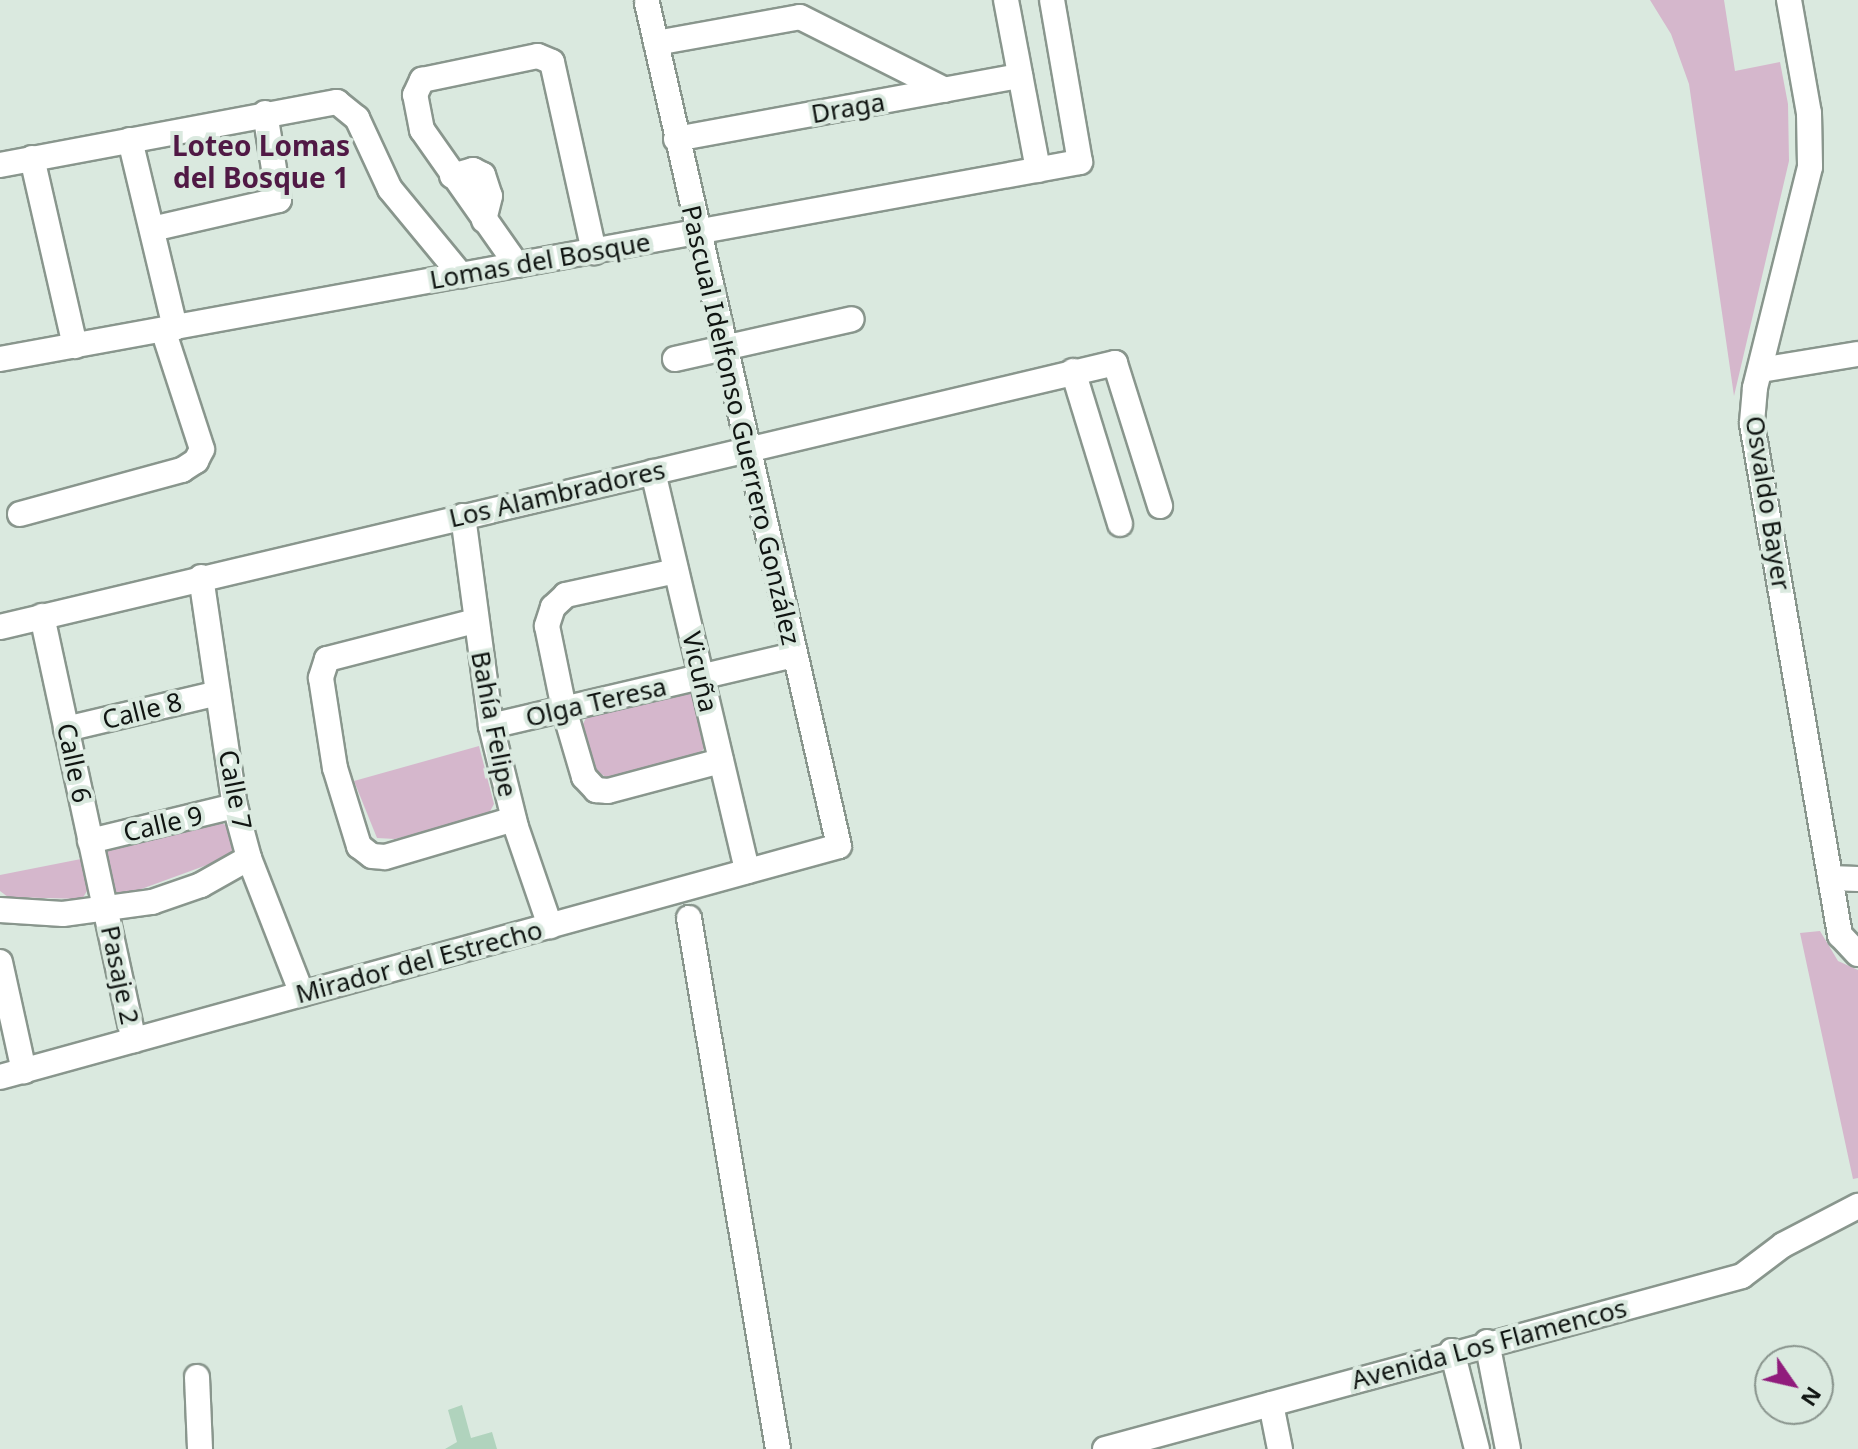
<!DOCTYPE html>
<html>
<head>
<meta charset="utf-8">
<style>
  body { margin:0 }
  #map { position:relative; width:1858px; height:1449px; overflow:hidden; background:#dae9df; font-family:"Noto Sans",sans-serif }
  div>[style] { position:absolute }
  .green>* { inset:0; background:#d5b7cc }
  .building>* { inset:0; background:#b0d3bd }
  .roads { filter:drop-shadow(2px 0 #89968d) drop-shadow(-2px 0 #89968d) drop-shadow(0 2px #89968d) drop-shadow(0 -2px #89968d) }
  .minor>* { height:24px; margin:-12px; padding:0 12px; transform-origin:12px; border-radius:12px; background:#fff }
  span { translate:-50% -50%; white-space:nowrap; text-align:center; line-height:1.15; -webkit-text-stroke:8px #dae9df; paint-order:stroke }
  .street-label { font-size:26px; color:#101512 }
  .neighbourhood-label { font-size:28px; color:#501945; font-weight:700 }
  .north { position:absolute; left:1754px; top:1345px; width:80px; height:80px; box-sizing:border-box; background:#dae9df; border:2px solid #89948d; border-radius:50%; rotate:124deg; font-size:22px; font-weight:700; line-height:32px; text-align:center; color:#101512 }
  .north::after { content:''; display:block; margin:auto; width:28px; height:36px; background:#901c7c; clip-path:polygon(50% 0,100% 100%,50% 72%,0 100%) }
</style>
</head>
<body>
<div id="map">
  <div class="green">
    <div style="clip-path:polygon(1650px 0,1724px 0,1735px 71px,1780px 62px,1788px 104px,1789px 161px,1734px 396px,1689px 84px,1671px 34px)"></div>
    <div style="clip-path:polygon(689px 692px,696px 695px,707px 746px,696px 756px,607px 778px,594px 769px,583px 724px,589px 712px)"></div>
    <div style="clip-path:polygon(479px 746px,494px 804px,488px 815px,395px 839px,377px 838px,354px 781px)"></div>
    <div style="clip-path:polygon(219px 822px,228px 826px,234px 851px,226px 858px,125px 895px,112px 891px,102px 853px,106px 847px)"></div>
    <div style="clip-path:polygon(81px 859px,89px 888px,82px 899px,8px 897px,0 891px,0 875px)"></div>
    <div style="clip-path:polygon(1820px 931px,1838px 961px,1858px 970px,1858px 1178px,1853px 1179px,1800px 933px)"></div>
  </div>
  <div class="building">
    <div style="clip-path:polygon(462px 1405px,471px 1438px,492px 1432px,497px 1449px,445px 1449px,457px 1442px,448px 1410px)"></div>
  </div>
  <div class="roads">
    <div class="minor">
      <div style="left:1006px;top:0;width:173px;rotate:79.3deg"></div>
      <div style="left:1789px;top:0;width:115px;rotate:80deg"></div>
      <div style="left:1809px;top:113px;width:54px;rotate:88.9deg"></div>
      <div style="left:1810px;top:167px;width:228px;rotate:104deg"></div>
      <div style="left:1755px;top:388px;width:36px;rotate:95deg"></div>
      <div style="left:1752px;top:424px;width:519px;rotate:80.23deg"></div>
      <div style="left:1840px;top:935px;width:26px;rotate:47deg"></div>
      <div style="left:656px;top:43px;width:146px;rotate:-10.2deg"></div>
      <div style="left:800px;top:17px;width:162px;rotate:26.7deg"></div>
      <div style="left:676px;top:139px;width:350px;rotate:-10.4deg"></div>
      <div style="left:130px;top:140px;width:193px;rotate:76.5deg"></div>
      <div style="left:32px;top:158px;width:193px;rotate:77.1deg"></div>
      <div style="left:0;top:165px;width:343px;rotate:-10.6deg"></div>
      <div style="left:337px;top:102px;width:26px;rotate:39deg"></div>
      <div style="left:357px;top:118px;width:78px;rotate:65.1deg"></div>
      <div style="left:390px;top:189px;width:112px;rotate:50.5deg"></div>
      <div style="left:452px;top:176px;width:22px;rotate:-16deg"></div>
      <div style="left:473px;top:170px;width:11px;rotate:27deg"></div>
      <div style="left:483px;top:175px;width:22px;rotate:72deg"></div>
      <div style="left:490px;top:196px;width:25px;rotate:104deg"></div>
      <div style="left:152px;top:229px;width:130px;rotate:-12.9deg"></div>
      <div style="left:279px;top:200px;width:88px;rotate:-99.1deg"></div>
      <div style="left:517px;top:265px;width:165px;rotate:-125.1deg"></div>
      <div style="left:422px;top:130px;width:36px;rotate:-101deg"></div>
      <div style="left:415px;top:95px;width:17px;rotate:-65deg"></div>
      <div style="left:422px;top:80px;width:118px;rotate:-11.7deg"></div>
      <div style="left:538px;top:56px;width:15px;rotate:23deg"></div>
      <div style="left:552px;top:62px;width:195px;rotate:77.5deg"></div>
      <div style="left:0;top:359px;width:1098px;rotate:-10.34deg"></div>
      <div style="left:1080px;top:162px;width:164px;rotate:-99.8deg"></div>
      <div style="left:675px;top:359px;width:181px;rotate:-12.7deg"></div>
      <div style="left:1761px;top:370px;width:98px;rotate:-9.4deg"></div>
      <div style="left:1073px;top:371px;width:160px;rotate:72.9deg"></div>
      <div style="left:653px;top:472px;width:410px;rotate:76.7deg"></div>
      <div style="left:20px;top:514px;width:168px;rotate:-15.2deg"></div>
      <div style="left:182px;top:470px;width:17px;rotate:-33deg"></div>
      <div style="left:196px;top:461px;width:13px;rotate:-63deg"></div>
      <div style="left:202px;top:449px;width:125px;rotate:-108.1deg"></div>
      <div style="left:463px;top:516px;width:212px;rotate:82.4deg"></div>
      <div style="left:491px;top:726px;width:104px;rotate:76.1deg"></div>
      <div style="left:516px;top:827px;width:105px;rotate:71deg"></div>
      <div style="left:676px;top:571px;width:113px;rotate:167.7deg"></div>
      <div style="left:566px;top:595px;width:18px;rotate:137deg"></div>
      <div style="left:553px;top:607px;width:20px;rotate:108deg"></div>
      <div style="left:547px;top:626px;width:85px;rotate:78.4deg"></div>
      <div style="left:564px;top:709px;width:71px;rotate:73.6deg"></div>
      <div style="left:584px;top:777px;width:18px;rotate:47deg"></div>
      <div style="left:596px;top:790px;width:12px;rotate:5deg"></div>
      <div style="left:608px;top:791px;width:117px;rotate:-14.9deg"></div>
      <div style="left:201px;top:577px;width:232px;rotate:81.6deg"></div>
      <div style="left:235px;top:806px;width:54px;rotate:74.9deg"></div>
      <div style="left:249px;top:858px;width:146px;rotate:68.7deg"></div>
      <div style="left:42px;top:616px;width:434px;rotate:77.8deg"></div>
      <div style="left:475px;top:621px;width:153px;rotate:165.6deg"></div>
      <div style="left:327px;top:659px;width:20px;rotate:108deg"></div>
      <div style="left:321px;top:678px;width:91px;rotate:81.2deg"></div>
      <div style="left:335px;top:768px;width:82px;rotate:72.9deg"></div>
      <div style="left:359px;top:846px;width:16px;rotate:38deg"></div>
      <div style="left:372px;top:856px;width:13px;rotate:4deg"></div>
      <div style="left:385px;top:857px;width:134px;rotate:-16.4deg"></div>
      <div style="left:0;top:627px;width:1146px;rotate:-13.32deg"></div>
      <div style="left:1115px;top:363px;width:150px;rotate:72.5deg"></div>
      <div style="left:491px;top:726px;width:311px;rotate:-13.2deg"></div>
      <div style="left:66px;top:729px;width:156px;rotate:-13.3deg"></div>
      <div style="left:90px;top:841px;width:149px;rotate:-13.6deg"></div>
      <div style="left:1830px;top:878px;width:28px;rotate:2deg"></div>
      <div style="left:0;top:910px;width:63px;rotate:3.6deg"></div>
      <div style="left:63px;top:914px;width:90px;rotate:-7.7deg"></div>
      <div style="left:152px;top:902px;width:52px;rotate:-19.1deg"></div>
      <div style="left:201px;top:885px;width:55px;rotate:-29.4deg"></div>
      <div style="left:689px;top:918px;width:538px;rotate:80.49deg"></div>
      <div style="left:0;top:962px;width:112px;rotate:77.6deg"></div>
      <div style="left:0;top:1077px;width:870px;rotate:-15.39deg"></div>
      <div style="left:839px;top:846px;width:865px;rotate:-102.83deg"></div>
      <div style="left:1487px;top:1342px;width:109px;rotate:78.9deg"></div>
      <div style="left:1452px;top:1351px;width:101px;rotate:75.7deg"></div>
      <div style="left:197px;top:1377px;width:72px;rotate:87.6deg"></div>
      <div style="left:1271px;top:1404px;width:46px;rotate:78.7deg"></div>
      <div style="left:1105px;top:1449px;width:660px;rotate:-15.19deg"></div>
      <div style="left:1742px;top:1276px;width:51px;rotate:-37.1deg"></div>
      <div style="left:1783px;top:1245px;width:85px;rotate:-27.5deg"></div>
    </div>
  </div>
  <div class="street-label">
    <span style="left:848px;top:108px;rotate:-10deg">Draga</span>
    <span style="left:540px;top:261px;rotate:-10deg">Lomas del Bosque</span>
    <span style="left:741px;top:425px;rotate:77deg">Pascual Idelfonso Guerrero González</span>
    <span style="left:557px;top:494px;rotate:-13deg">Los Alambradores</span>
    <span style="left:1768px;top:503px;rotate:81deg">Osvaldo Bayer</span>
    <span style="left:700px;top:672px;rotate:77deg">Vicuña</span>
    <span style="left:596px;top:702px;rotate:-13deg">Olga Teresa</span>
    <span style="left:142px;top:711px;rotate:-14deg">Calle 8</span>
    <span style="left:494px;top:724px;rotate:79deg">Bahía Felipe</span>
    <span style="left:74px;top:763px;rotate:78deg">Calle 6</span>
    <span style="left:235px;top:790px;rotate:79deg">Calle 7</span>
    <span style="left:163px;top:824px;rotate:-13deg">Calle 9</span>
    <span style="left:419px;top:962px;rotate:-15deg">Mirador del Estrecho</span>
    <span style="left:120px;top:975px;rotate:78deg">Pasaje 2</span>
    <span style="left:1489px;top:1344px;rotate:-15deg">Avenida Los Flamencos</span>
  </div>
  <div class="neighbourhood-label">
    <span style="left:261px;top:161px">Loteo Lomas<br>del Bosque 1</span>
  </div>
  <div class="north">N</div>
</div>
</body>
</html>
